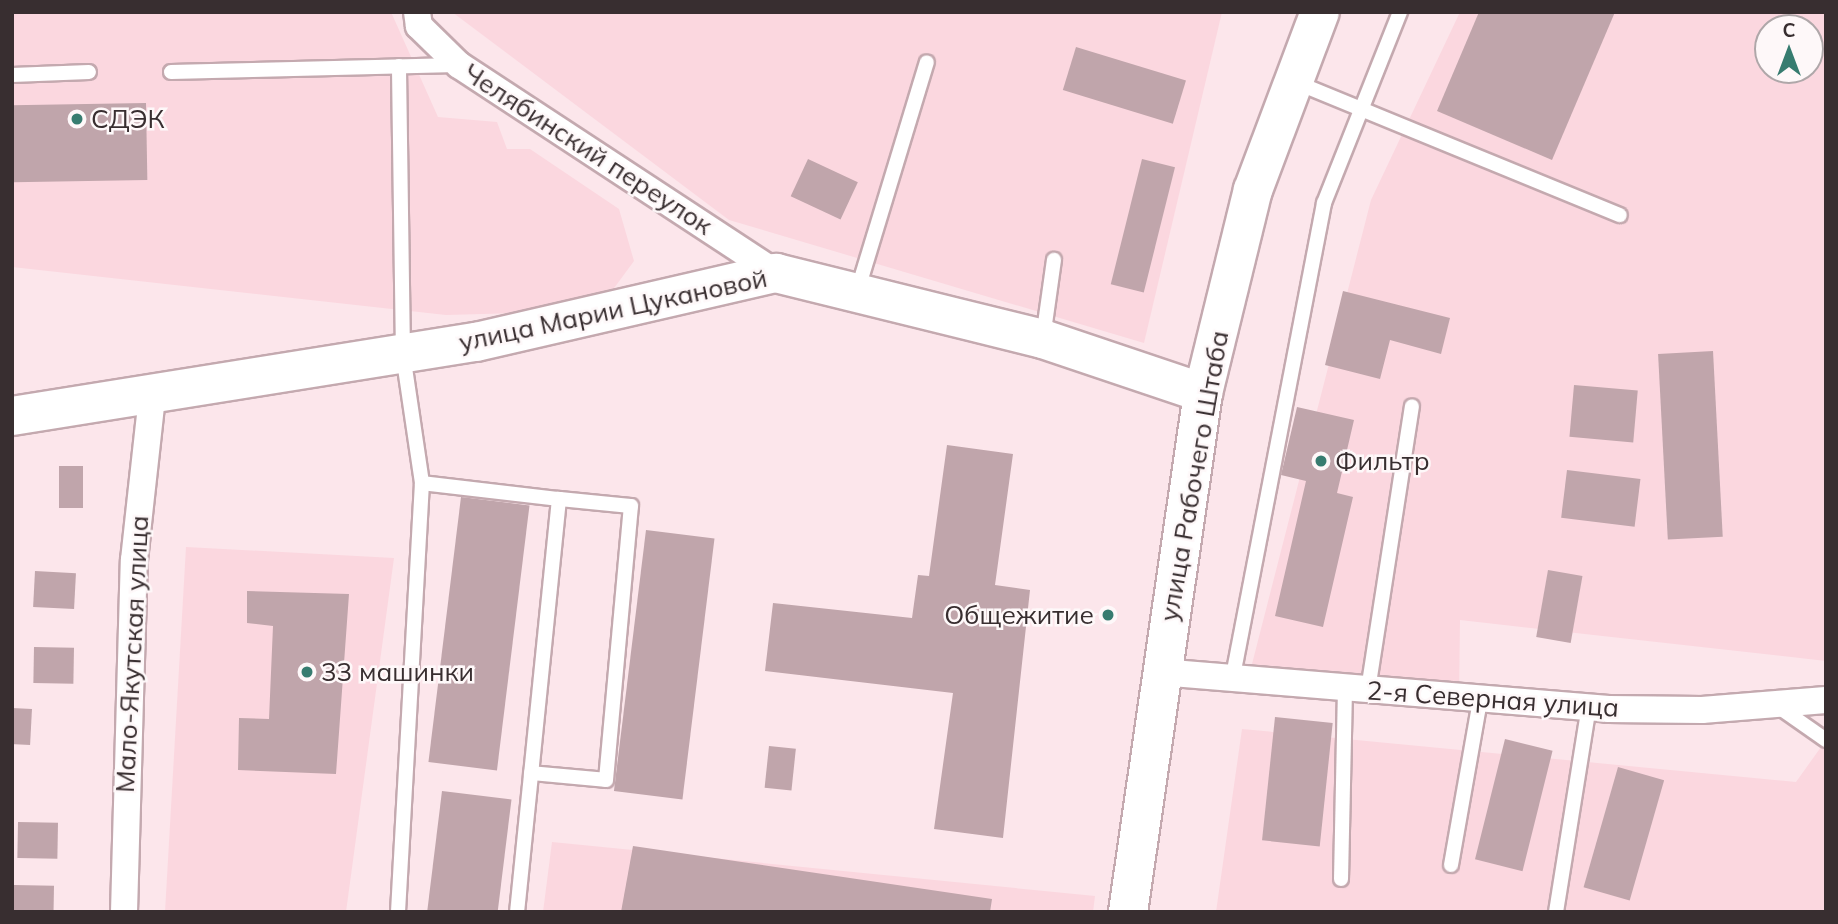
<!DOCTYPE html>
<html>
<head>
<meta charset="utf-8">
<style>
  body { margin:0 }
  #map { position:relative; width:1838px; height:924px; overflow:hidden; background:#fce6eb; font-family:Mulish,sans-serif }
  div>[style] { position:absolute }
  .built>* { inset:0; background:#fbd7df }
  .building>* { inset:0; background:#c0a5ab; transform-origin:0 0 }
  .roads { filter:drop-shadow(2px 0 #c4a9af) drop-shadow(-2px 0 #c4a9af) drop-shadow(0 2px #c4a9af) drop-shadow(0 -2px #c4a9af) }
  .lane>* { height:14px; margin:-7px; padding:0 7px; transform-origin:7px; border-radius:7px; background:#fff }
  .street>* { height:26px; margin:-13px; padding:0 13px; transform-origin:13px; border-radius:13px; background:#fff }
  .secondary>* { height:38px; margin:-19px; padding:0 19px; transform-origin:19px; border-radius:19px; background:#fff }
  .dots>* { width:19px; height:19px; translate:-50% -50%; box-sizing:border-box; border:4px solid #fef8f9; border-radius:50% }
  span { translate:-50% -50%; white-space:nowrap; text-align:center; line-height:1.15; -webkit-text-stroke:5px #fef8f9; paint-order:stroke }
  .poi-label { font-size:26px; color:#382e30 }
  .left { translate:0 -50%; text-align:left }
  .right { translate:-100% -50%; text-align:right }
  .street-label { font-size:26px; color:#382e30 }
  .frame { position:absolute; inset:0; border:14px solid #382e30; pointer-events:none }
  .north { position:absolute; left:1754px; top:14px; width:70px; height:70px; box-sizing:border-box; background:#fef8f9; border:2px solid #afa7a9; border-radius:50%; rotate:0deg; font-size:19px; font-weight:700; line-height:28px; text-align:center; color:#382e30 }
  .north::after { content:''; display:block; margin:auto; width:24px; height:32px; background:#377c70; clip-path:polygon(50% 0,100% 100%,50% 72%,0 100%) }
</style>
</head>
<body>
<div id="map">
  <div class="built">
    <div style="clip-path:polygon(12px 12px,391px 12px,438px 117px,497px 122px,507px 149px,530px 149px,619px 209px,634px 261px,609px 295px,522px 313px,446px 315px,12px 267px)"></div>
    <div style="clip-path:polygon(452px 12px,1222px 12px,1144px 343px,729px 220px)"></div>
    <div style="clip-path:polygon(evenodd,1460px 12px,1826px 12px,1826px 661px,1460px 620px,1459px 698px,1252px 664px,1371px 200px,1460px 12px,1768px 28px,1810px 28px,1810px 70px,1768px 70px,1768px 28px)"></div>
    <div style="clip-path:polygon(186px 547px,394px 558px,346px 912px,165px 912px)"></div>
    <div style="clip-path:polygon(1242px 729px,1796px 782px,1826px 740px,1826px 912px,1216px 912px)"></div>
    <div style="clip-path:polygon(552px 842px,1095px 896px,1093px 912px,543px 912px)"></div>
  </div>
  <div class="building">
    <div style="clip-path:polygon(1479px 12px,1615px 12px,1552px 160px,1437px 111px)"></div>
    <div style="left:1076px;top:47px;width:115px;height:45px;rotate:17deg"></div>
    <div style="left:146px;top:103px;width:77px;height:134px;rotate:89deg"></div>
    <div style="left:808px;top:159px;width:55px;height:41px;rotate:25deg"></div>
    <div style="left:1142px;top:159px;width:34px;height:129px;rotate:14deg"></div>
    <div style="clip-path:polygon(1343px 291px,1450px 318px,1441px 354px,1390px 340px,1380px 379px,1325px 365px)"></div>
    <div style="left:1713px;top:351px;width:186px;height:55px;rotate:87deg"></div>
    <div style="left:1574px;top:385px;width:64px;height:52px;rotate:5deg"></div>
    <div style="clip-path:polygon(1297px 407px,1354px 420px,1337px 493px,1353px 497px,1323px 627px,1275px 616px,1306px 481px,1281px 475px)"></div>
    <div style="clip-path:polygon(947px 445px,1013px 454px,995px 585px,1030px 590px,1003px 838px,934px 829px,953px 693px,765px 671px,773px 603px,912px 618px,918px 575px,929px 576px)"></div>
    <div style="left:59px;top:466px;width:24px;height:42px"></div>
    <div style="left:1567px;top:470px;width:74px;height:48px;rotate:7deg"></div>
    <div style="left:461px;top:497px;width:69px;height:267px;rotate:7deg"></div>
    <div style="left:646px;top:530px;width:69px;height:263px;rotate:7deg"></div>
    <div style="left:1548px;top:570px;width:35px;height:68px;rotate:10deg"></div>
    <div style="left:35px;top:571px;width:41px;height:36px;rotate:3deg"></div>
    <div style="clip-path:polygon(247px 591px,349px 594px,336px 774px,238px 770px,239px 718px,269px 719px,273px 626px,247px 623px)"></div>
    <div style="left:34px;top:647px;width:40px;height:36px;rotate:1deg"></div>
    <div style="left:12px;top:708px;width:20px;height:36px;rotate:3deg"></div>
    <div style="left:1275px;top:717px;width:58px;height:124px;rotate:6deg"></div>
    <div style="left:1505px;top:739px;width:49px;height:124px;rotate:14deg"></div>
    <div style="left:769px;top:746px;width:27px;height:42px;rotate:6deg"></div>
    <div style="left:1618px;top:767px;width:48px;height:125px;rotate:16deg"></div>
    <div style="left:442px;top:791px;width:70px;height:122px;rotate:7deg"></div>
    <div style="left:18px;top:822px;width:40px;height:36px;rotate:1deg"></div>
    <div style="clip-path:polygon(633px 846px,992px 899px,990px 912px,621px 912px)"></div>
    <div style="left:14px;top:885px;width:40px;height:27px;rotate:1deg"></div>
  </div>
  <div class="roads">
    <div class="lane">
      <div style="left:171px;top:72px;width:286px;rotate:-1.4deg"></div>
      <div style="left:12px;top:75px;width:77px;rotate:-2.2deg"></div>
      <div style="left:1295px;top:82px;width:351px;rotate:22.3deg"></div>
      <div style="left:857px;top:292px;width:240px;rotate:-73.1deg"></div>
      <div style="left:1043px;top:338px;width:79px;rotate:-82deg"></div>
      <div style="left:422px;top:483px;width:138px;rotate:6.7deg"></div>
      <div style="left:559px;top:499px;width:415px;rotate:95.8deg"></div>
      <div style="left:1232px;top:681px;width:487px;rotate:-79.1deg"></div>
      <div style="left:1324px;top:203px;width:206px;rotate:-68.3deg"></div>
      <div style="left:1368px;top:690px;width:287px;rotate:-81.2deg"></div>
      <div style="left:1776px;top:705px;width:61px;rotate:35deg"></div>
      <div style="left:531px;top:773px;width:75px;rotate:5.3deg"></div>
      <div style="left:606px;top:780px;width:275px;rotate:-84.8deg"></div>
      <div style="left:631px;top:506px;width:72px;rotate:-174.4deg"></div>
      <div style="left:1451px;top:865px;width:173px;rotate:-80deg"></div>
      <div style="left:1341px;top:879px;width:191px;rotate:-88.8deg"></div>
      <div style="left:398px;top:912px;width:430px;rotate:-86.8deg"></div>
      <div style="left:422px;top:483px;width:129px;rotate:-98.4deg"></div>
      <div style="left:403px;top:355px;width:289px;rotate:-90.8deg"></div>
      <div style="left:1556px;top:912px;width:208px;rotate:-80.9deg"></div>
    </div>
    <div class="street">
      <div style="left:417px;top:12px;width:14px;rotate:82deg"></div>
      <div style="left:419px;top:26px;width:56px;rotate:44.3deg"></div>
      <div style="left:459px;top:65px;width:379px;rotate:33.3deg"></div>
      <div style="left:1160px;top:672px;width:450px;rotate:4.7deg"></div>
      <div style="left:1608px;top:709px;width:94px;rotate:0.6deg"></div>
      <div style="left:1702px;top:710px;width:124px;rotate:-4.6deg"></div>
      <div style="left:124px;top:912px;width:352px;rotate:-88.4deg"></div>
      <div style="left:134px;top:560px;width:164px;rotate:-83.7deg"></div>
    </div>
    <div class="secondary">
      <div style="left:12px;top:416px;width:470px;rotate:-9.1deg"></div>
      <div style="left:476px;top:342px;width:308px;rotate:-13deg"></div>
      <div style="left:776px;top:273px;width:275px;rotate:13.9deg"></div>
      <div style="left:1043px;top:339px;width:169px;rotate:18.6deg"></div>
      <div style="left:1128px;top:912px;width:524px;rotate:-81.78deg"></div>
      <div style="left:1203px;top:393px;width:209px;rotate:-76.2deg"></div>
      <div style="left:1253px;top:190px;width:190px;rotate:-69.4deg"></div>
    </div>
  </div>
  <div class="dots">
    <div style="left:77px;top:119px;background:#377c70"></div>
    <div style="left:1321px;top:461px;background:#377c70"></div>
    <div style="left:1108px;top:615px;background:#377c70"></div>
    <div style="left:307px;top:672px;background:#377c70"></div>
  </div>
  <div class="poi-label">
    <span class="left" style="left:91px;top:119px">СДЭК</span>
    <span class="left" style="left:1335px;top:461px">Фильтр</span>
    <span class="right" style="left:1094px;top:615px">Общежитие</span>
    <span class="left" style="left:321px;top:672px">33 машинки</span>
  </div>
  <div class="street-label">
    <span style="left:588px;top:149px;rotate:33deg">Челябинский переулок</span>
    <span style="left:613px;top:310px;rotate:-12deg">улица Марии Цукановой</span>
    <span style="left:1194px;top:476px;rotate:-80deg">улица Рабочего Штаба</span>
    <span style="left:132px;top:654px;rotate:-87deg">Мало-Якутская улица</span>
    <span style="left:1493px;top:699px;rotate:4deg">2-я Северная улица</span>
  </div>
  <div class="frame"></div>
  <div class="north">С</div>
</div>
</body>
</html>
